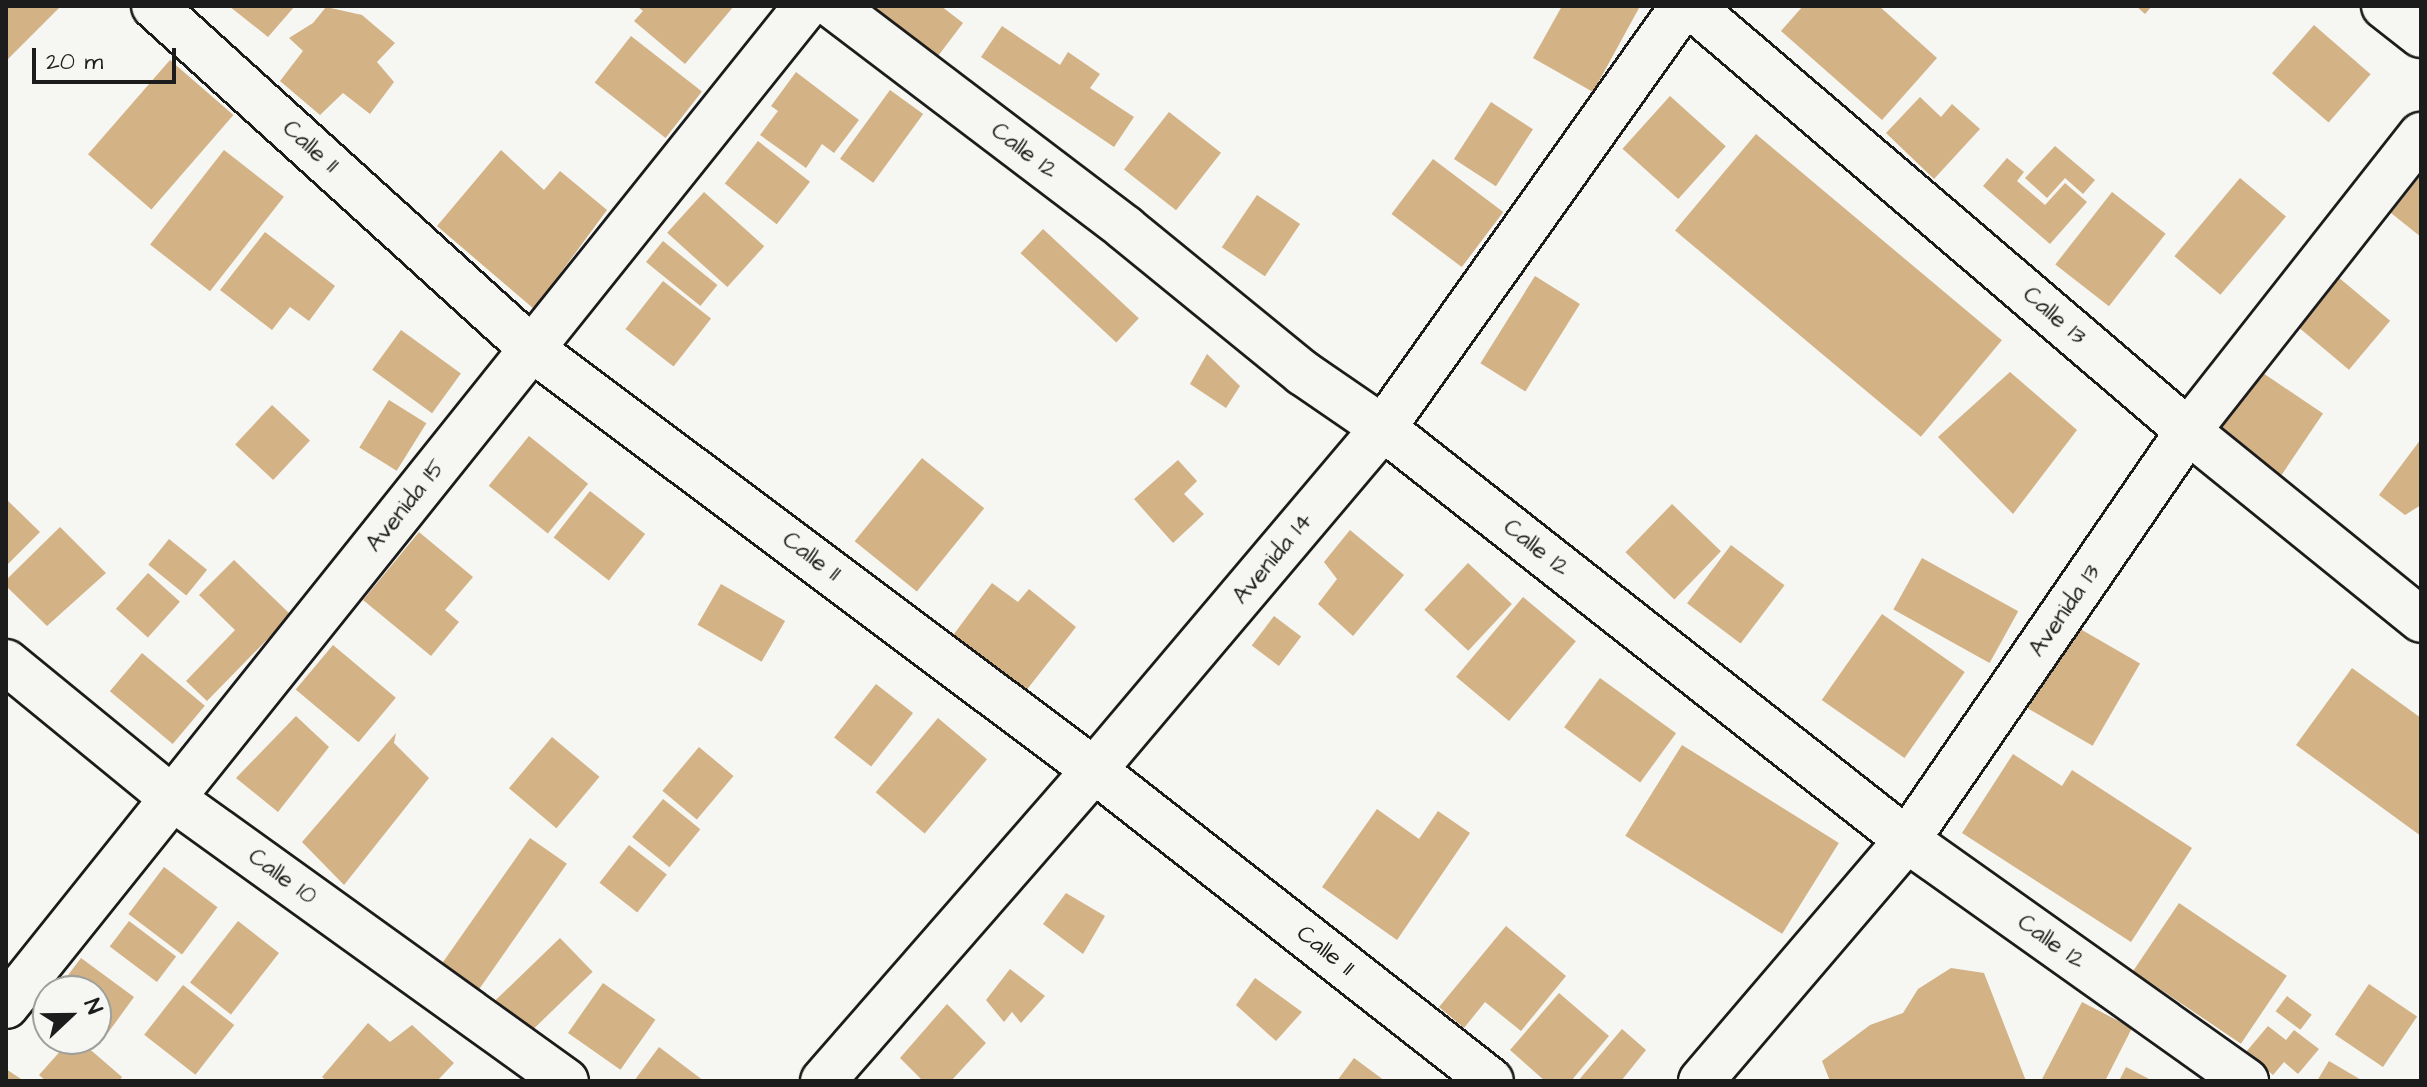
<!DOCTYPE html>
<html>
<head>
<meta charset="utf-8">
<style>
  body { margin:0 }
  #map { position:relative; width:2427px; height:1087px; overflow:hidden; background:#f6f6f2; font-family:"Architects Daughter",sans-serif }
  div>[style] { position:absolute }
  .building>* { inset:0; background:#d3b286; transform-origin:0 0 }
  .roads { filter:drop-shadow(2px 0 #1c1c1c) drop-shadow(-2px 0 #1c1c1c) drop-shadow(0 2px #1c1c1c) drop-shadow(0 -2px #1c1c1c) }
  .street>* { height:44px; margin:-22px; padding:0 22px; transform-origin:22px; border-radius:22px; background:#f6f6f2 }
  span { translate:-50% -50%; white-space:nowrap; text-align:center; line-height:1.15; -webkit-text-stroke:8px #f6f6f2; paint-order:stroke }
  .street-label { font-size:24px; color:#1c1c1c }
  .frame { position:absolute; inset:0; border:8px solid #1c1c1c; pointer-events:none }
  .north { position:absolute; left:32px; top:975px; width:80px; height:80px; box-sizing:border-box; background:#f6f6f2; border:2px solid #9f9f9c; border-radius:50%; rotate:68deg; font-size:22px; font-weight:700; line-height:32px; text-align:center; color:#1c1c1c }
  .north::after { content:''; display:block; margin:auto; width:28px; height:36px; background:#1c1c1c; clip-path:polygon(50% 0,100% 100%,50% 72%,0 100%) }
  .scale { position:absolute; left:32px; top:48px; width:144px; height:36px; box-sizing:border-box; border:4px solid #1c1c1c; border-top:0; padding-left:10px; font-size:24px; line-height:28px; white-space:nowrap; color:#1c1c1c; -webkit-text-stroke:6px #f6f6f2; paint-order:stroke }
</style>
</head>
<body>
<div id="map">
  <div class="building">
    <div style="clip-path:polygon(6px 6px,61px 6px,6px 61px)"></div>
    <div style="clip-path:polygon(229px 6px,295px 6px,268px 37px)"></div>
    <div style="clip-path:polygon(637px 6px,734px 6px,685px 64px,634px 21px,643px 11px)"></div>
    <div style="clip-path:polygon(864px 6px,941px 6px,963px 23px,935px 60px)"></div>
    <div style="clip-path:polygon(1562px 6px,1639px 8px,1593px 92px,1533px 58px)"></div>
    <div style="clip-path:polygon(1803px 6px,1879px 6px,1937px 58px,1882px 120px,1781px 31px)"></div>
    <div style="clip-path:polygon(2136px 6px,2152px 6px,2145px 14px)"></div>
    <div style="clip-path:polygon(326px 7px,362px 15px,395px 43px,377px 62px,394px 82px,370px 114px,343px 93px,320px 115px,280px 81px,303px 51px,289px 38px,313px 23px)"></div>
    <div style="left:2314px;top:25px;width:75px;height:64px;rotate:41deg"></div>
    <div style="clip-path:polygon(1002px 26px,1060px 65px,1068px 52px,1100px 74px,1090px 88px,1134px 117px,1114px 147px,981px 57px)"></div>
    <div style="left:631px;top:36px;width:90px;height:59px;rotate:38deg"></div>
    <div style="left:170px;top:60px;width:84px;height:125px;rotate:41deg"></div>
    <div style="clip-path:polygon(796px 72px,859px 120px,834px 153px,822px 144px,806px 168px,760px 135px,778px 111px,771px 106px)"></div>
    <div style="left:890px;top:90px;width:41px;height:85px;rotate:36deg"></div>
    <div style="left:1670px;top:96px;width:75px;height:71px;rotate:42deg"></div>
    <div style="clip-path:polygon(1920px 97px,1941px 117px,1952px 104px,1980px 129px,1934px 179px,1886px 133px)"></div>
    <div style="left:1491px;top:102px;width:50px;height:68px;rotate:33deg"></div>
    <div style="left:1169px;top:112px;width:66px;height:73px;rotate:38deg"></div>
    <div style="left:1756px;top:134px;width:321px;height:126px;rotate:40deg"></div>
    <div style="left:758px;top:141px;width:66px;height:54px;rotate:38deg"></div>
    <div style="clip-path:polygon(2055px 146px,2095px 180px,2083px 194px,2065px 178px,2047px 198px,2025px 178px)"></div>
    <div style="left:224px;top:150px;width:76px;height:120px;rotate:38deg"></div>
    <div style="clip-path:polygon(501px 150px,544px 190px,560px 171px,607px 210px,534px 309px,437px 226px)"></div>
    <div style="clip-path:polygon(2007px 158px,2024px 172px,2017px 181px,2045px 205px,2065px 183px,2087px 202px,2050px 244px,1983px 186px)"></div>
    <div style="left:1433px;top:159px;width:88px;height:69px;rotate:37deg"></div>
    <div style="clip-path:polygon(2421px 175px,2421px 237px,2391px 213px)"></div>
    <div style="left:2240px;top:178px;width:60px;height:102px;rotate:40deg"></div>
    <div style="left:704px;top:192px;width:81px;height:55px;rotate:42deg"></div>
    <div style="left:2112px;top:192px;width:68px;height:92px;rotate:38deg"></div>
    <div style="left:1257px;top:195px;width:52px;height:63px;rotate:34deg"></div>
    <div style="left:1043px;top:229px;width:131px;height:33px;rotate:43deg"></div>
    <div style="clip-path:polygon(265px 232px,335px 286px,309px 321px,290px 307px,272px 330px,220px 290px)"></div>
    <div style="left:663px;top:241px;width:70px;height:27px;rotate:39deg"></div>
    <div style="left:2325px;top:266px;width:85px;height:64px;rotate:40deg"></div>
    <div style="left:1535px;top:276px;width:53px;height:103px;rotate:32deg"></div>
    <div style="left:663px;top:281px;width:61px;height:61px;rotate:38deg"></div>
    <div style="left:401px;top:330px;width:74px;height:49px;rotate:36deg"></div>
    <div style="clip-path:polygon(1207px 354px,1240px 386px,1226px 408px,1190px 384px)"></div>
    <div style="left:2260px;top:371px;width:76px;height:82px;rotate:34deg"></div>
    <div style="clip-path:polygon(2010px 372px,2077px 430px,2013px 514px,1938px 437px)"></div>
    <div style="left:389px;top:400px;width:44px;height:56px;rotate:32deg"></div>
    <div style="left:272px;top:405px;width:52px;height:54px;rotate:43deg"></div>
    <div style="left:529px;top:436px;width:76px;height:64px;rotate:39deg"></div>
    <div style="clip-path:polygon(2421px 439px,2421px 505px,2405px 515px,2379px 495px)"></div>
    <div style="left:922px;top:458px;width:80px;height:107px;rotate:39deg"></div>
    <div style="clip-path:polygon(1178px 460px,1197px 481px,1184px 494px,1204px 514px,1173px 543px,1134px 499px)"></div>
    <div style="left:590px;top:491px;width:70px;height:59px;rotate:38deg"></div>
    <div style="clip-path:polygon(6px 499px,40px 532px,6px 566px)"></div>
    <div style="left:1672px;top:504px;width:68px;height:67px;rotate:44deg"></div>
    <div style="clip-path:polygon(60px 527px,106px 573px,47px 626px,6px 586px,6px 580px)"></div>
    <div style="clip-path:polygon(1350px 530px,1404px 575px,1353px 636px,1318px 604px,1337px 579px,1324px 562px)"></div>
    <div style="clip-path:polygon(419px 532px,473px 577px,445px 610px,459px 622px,431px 656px,363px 600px)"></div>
    <div style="left:169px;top:539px;width:49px;height:33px;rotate:39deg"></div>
    <div style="left:1731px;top:545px;width:67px;height:73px;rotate:37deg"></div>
    <div style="left:1922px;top:558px;width:110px;height:59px;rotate:29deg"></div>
    <div style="clip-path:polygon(234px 560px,291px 615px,207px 701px,186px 681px,235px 630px,199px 595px)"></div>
    <div style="left:1468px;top:563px;width:60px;height:64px;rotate:43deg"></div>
    <div style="left:148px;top:573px;width:43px;height:48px;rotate:42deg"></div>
    <div style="clip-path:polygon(992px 583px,1018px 602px,1029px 589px,1076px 627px,1025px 692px,951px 638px)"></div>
    <div style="left:721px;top:584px;width:74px;height:47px;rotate:30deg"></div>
    <div style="left:1523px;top:597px;width:69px;height:104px;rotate:40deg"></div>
    <div style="left:1882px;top:614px;width:101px;height:105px;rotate:35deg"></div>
    <div style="left:1274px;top:616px;width:34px;height:37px;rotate:37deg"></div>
    <div style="left:2063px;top:619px;width:89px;height:95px;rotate:30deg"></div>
    <div style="left:333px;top:645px;width:82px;height:58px;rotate:40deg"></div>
    <div style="left:142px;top:653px;width:82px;height:50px;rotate:40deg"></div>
    <div style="clip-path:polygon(2352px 668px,2421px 718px,2421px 836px,2296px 745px)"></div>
    <div style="left:1600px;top:678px;width:94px;height:61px;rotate:36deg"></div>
    <div style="left:876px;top:684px;width:47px;height:68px;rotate:38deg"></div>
    <div style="clip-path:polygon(296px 716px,329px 747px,278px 812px,236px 778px)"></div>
    <div style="left:938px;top:718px;width:64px;height:97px;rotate:40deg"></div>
    <div style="clip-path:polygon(396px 733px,394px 743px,429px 778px,344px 885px,302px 842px)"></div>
    <div style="left:552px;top:737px;width:62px;height:67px;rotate:40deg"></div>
    <div style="left:1682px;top:745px;width:185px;height:107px;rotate:32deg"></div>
    <div style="left:699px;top:747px;width:45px;height:57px;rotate:40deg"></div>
    <div style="clip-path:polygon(2013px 754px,2062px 786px,2072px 770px,2192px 848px,2131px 942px,1962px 833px)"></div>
    <div style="left:663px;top:799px;width:48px;height:49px;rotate:39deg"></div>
    <div style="clip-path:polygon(1377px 809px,1419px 839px,1438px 811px,1470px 833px,1397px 940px,1322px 887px)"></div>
    <div style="left:530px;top:838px;width:45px;height:157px;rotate:35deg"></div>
    <div style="left:629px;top:845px;width:48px;height:48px;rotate:38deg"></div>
    <div style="left:164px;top:867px;width:67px;height:59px;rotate:37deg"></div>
    <div style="clip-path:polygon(1066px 893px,1105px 916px,1083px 954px,1043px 924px)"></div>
    <div style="left:2179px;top:903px;width:130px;height:82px;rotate:34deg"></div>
    <div style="left:129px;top:921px;width:59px;height:32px;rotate:37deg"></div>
    <div style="left:238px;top:921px;width:52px;height:78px;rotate:38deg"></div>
    <div style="clip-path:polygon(1506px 926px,1566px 976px,1521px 1031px,1485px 1002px,1464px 1028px,1439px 1007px)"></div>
    <div style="left:560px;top:938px;width:47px;height:98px;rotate:46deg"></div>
    <div style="clip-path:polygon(81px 958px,134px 997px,102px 1041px,96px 1037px,96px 991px,56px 991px)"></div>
    <div style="clip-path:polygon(1951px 968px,1984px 973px,2026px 1081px,1830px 1081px,1822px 1061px,1870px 1025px,1903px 1013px,1918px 989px)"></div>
    <div style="clip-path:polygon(1010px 969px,1045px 996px,1021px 1023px,1012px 1012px,1004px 1022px,986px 1000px)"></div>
    <div style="clip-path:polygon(1255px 978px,1302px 1012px,1276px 1041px,1236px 1005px)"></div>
    <div style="left:603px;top:983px;width:64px;height:61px;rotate:35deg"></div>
    <div style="left:2369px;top:984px;width:58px;height:61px;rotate:34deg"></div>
    <div style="left:183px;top:985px;width:65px;height:63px;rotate:38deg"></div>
    <div style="clip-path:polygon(1559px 993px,1609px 1036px,1571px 1081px,1545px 1081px,1510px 1050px)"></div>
    <div style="left:2287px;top:996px;width:31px;height:19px;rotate:37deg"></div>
    <div style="clip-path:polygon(2082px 1002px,2132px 1028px,2105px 1081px,2041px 1081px)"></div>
    <div style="clip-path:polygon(947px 1004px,986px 1043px,951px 1081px,923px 1081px,900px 1058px)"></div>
    <div style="clip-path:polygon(368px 1023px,390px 1042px,412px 1025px,454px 1063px,437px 1081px,327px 1081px,322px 1077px)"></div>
    <div style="clip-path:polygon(2268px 1026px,2286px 1040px,2294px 1030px,2319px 1049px,2298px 1074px,2284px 1062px,2273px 1075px,2246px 1052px)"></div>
    <div style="clip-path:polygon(1622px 1029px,1646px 1050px,1621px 1081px,1578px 1081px)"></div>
    <div style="clip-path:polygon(71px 1039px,78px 1039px,122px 1077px,119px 1081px,46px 1081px,39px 1075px)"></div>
    <div style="clip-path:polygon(659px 1047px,704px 1081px,634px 1081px)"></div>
    <div style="clip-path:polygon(1354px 1058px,1385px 1081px,1337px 1081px)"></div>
    <div style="clip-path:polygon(2329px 1061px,2363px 1081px,2317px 1081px)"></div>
    <div style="clip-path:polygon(2126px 1067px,2153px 1081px,2119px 1081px)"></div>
    <div style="clip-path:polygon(6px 1069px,24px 1081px,6px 1081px)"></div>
  </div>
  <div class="roads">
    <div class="street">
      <div style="left:154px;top:6px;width:510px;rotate:42.22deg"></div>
      <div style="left:532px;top:349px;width:702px;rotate:36.84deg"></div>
      <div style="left:1094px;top:770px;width:504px;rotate:38.07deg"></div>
      <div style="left:833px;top:6px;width:367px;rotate:37.2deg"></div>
      <div style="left:1125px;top:228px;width:230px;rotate:39.2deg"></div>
      <div style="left:1303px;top:373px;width:97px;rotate:34.5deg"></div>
      <div style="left:1383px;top:428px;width:667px;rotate:38.18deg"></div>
      <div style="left:1907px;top:840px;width:416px;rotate:35.4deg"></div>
      <div style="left:1691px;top:6px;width:654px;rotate:40.53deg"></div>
      <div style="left:2188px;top:431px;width:300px;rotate:39deg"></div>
      <div style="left:2384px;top:6px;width:47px;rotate:38.1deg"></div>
      <div style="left:6px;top:662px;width:215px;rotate:39.3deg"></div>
      <div style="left:172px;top:798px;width:485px;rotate:35.7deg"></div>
      <div style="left:6px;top:1006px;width:1281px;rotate:-51.34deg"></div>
      <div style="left:823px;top:1081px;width:413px;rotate:-48.9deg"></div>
      <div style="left:1094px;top:770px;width:448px;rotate:-49.8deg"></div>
      <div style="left:1383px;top:428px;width:518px;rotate:-54.59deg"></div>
      <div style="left:1701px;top:1081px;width:317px;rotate:-49.5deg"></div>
      <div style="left:1907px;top:840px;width:496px;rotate:-55.5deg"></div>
      <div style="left:2188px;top:431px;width:377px;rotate:-51.8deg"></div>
    </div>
  </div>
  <div class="street-label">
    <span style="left:310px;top:147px;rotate:42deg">Calle 11</span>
    <span style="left:1024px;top:151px;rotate:37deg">Calle 12</span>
    <span style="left:2054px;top:316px;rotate:41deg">Calle 13</span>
    <span style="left:406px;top:506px;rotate:-51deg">Avenida 15</span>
    <span style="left:1536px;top:548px;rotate:38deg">Calle 12</span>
    <span style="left:811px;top:557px;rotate:37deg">Calle 11</span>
    <span style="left:1273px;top:559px;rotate:-50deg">Avenida 14</span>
    <span style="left:2065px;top:611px;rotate:-55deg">Avenida 13</span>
    <span style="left:282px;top:877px;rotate:36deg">Calle 10</span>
    <span style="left:2051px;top:942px;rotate:35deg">Calle 12</span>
    <span style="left:1325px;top:951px;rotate:38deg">Calle 11</span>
  </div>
  <div class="frame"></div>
  <div class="north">N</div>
  <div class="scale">20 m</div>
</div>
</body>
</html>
